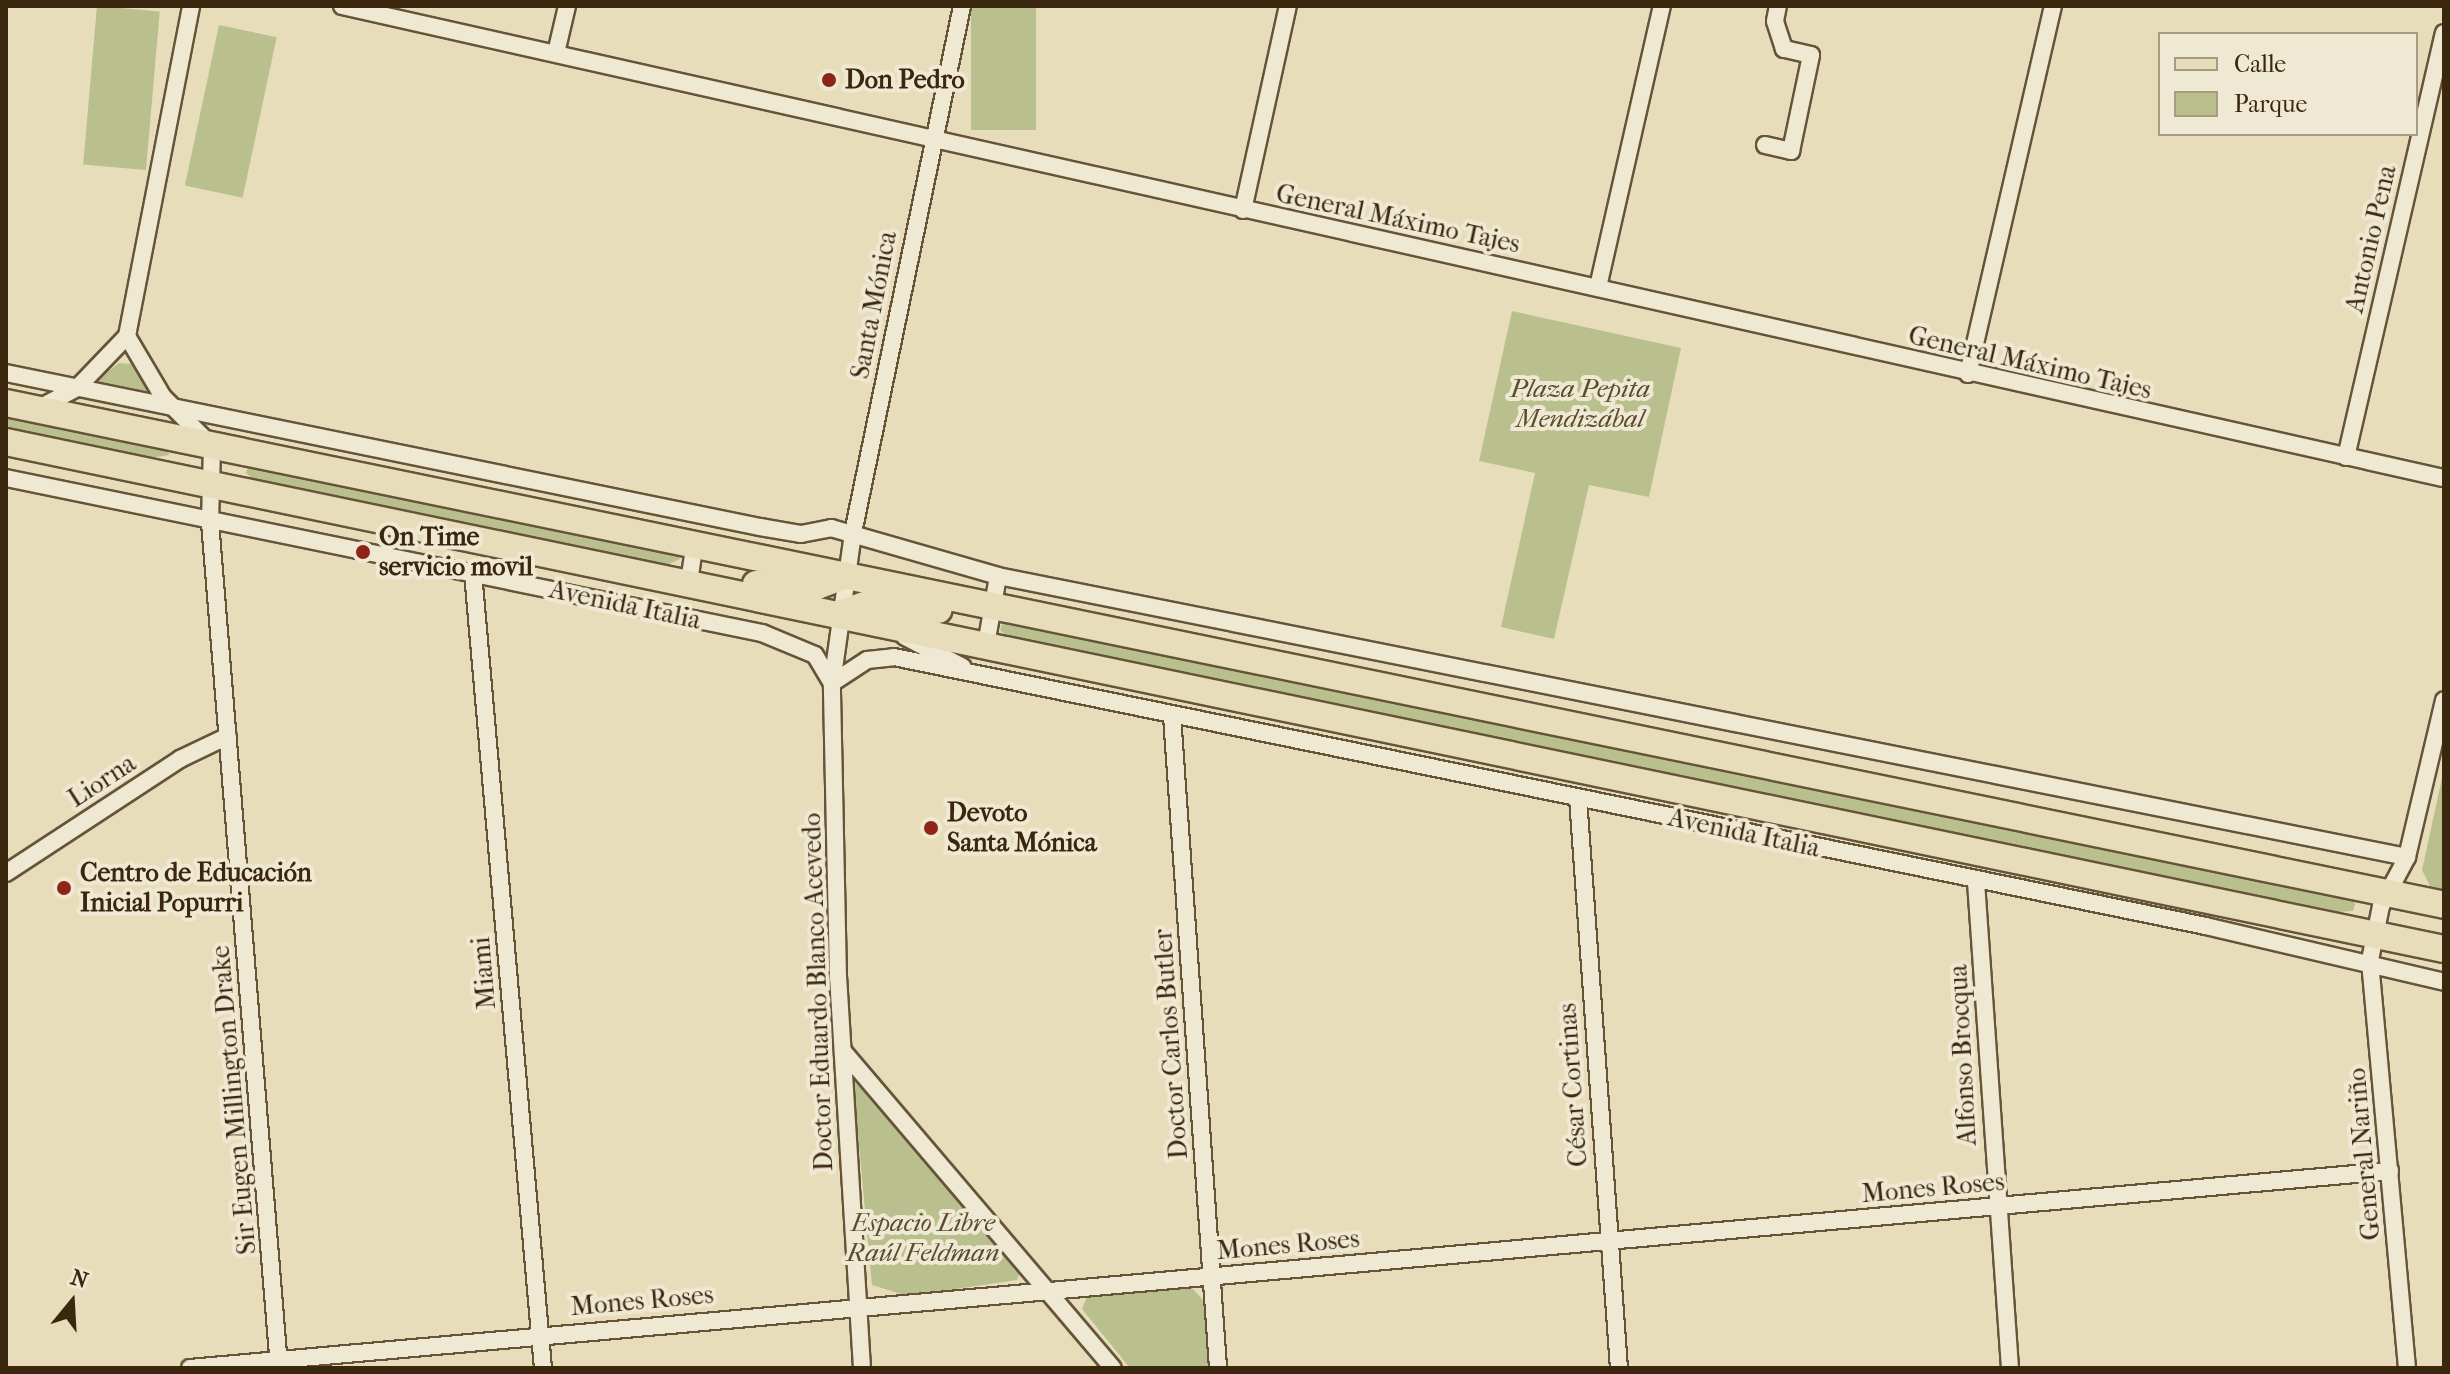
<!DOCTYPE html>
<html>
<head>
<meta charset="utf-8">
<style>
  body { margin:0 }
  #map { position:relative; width:2450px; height:1374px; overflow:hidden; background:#e7ddbb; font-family:"IM FELL French Canon",serif }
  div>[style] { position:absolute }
  .green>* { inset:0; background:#b9c08d; transform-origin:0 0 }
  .roads { filter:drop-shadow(2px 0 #665439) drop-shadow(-2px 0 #665439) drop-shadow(0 2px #665439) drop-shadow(0 -2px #665439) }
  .street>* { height:16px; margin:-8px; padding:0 8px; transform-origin:8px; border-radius:8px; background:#efe9d3 }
  .primary>* { height:26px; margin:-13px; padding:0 13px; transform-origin:13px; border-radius:13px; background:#e7ddbb }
  .dots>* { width:22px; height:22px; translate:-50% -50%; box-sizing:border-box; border:4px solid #efe9d3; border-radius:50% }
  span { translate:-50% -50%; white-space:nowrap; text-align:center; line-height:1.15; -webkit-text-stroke:8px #efe9d3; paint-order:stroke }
  .poi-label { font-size:26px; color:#3b260e; font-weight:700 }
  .left { translate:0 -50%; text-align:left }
  .street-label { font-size:26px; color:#3b260e }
  .park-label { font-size:26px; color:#5a4c2e; font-style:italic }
  .frame { position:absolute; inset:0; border:8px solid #3b260e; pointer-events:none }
  .legend { position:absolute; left:2158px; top:32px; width:260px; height:104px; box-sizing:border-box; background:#efe9d3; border:2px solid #a79b84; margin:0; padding:10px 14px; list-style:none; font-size:24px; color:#3b260e }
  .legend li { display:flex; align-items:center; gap:16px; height:40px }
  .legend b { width:40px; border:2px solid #a79b84 }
  .north { position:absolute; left:32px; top:1262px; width:80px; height:80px; -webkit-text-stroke:6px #efe9d3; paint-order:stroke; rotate:18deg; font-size:22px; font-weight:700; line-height:32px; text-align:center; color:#3b260e }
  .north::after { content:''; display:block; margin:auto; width:28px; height:36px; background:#3b260e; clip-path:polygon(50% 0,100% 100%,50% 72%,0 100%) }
</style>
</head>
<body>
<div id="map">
  <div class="green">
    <div style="left:97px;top:6px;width:63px;height:159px;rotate:5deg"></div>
    <div style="left:971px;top:6px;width:65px;height:124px"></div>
    <div style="left:219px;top:25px;width:59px;height:164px;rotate:12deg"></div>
    <div style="clip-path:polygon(1512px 311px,1681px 348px,1649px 497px,1589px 485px,1554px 639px,1501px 627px,1535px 473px,1479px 461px)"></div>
    <div style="clip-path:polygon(119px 363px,132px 364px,163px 410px,160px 415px,74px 398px)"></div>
    <div style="clip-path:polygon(6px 411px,167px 446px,169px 455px,145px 459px,6px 429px)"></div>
    <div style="clip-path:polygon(248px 464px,679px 552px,680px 559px,667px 565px,253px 479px,246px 473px)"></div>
    <div style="clip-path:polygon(1004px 619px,2353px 898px,2355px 904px,2353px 911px,2338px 912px,1006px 636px,1000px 630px)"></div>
    <div style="clip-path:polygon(2444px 769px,2444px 891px,2430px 886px,2422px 870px)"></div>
    <div style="clip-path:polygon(853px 1081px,886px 1109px,1022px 1269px,1017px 1280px,908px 1296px,872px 1285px)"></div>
    <div style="clip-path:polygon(1191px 1287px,1203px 1300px,1211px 1368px,1130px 1368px,1082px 1309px,1088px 1294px)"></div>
  </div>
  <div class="roads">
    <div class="street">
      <div style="left:342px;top:6px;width:2154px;rotate:12.66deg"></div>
      <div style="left:556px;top:53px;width:48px;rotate:-76.8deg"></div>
      <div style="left:1765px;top:145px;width:27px;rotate:13deg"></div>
      <div style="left:1791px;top:151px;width:98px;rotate:-78.2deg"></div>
      <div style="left:1811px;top:55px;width:28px;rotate:-167deg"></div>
      <div style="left:1784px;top:49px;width:29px;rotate:-108deg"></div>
      <div style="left:1775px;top:21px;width:15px;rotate:-79deg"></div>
      <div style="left:1243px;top:210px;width:209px;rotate:-77.6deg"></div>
      <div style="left:1598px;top:287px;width:288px;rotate:-77.2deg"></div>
      <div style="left:127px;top:336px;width:336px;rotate:-79deg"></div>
      <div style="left:6px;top:373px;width:770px;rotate:11.54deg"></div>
      <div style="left:760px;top:527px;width:42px;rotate:9.7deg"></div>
      <div style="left:801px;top:534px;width:31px;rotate:-11deg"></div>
      <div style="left:831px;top:528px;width:174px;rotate:16deg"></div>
      <div style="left:998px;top:576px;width:1437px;rotate:11.28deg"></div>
      <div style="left:1968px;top:374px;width:378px;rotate:-77deg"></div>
      <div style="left:37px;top:409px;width:45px;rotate:-27.7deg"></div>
      <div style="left:77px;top:388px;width:72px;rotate:-46.1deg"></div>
      <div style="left:127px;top:336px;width:71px;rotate:59.5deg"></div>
      <div style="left:163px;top:397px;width:69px;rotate:45deg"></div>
      <div style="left:212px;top:446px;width:76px;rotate:91.5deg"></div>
      <div style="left:210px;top:522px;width:847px;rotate:85.33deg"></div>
      <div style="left:2346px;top:457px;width:435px;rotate:-77deg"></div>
      <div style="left:6px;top:478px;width:772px;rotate:11.59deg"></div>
      <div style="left:762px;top:633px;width:57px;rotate:22.5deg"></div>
      <div style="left:815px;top:655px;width:33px;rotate:59deg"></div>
      <div style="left:473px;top:573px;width:798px;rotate:84.97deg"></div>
      <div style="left:689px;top:582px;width:40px;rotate:-81.5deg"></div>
      <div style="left:905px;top:637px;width:65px;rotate:27.3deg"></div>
      <div style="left:986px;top:645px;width:70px;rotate:-80.1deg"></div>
      <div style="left:832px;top:683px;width:42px;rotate:-33.3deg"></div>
      <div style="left:867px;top:660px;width:27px;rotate:-6deg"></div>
      <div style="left:894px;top:657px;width:1339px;rotate:11.59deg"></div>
      <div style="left:2206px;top:926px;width:244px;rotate:13.2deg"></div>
      <div style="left:1172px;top:716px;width:654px;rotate:85.96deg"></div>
      <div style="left:1578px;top:798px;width:571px;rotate:85.89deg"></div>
      <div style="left:6px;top:873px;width:208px;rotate:-33.2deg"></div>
      <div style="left:180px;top:759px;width:53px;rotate:-25.6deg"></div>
      <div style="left:1976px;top:882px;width:487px;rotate:86deg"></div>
      <div style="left:843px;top:1051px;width:416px;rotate:49.6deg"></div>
      <div style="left:190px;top:1368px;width:2209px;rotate:-5.12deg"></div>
      <div style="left:862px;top:1368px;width:391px;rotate:-93.5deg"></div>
      <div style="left:838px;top:978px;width:295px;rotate:-91.2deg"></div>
      <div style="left:832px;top:683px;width:151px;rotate:-82deg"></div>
      <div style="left:853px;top:533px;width:538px;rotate:-78.31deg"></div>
      <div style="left:2407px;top:1368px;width:410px;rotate:-95.2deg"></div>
      <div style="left:2370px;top:960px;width:55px;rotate:-78.5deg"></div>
      <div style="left:2381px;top:906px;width:55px;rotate:-62deg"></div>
      <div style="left:2407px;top:857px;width:161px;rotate:-76.7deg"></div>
    </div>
    <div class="primary">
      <div style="left:6px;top:403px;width:2489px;rotate:11.63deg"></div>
      <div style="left:6px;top:442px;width:2490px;rotate:11.75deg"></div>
      <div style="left:756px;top:584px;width:61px;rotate:1.9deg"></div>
      <div style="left:817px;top:586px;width:30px;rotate:-21deg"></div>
      <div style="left:841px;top:613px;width:34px;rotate:-19deg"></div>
      <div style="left:873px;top:602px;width:66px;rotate:6.9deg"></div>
    </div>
  </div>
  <div class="dots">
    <div style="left:829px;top:80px;background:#8f2418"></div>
    <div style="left:363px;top:552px;background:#8f2418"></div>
    <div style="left:931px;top:828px;background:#8f2418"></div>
    <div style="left:64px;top:888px;background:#8f2418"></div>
  </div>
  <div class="poi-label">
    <span class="left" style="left:845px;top:80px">Don Pedro</span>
    <span class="left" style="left:379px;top:552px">On Time<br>servicio movil</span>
    <span class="left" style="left:947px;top:828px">Devoto<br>Santa Mónica</span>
    <span class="left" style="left:80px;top:888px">Centro de Educación<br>Inicial Popurri</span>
  </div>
  <div class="street-label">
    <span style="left:1398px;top:219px;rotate:12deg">General Máximo Tajes</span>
    <span style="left:2371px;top:239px;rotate:-77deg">Antonio Pena</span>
    <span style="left:874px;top:305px;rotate:-79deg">Santa Mónica</span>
    <span style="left:2030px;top:363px;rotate:13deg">General Máximo Tajes</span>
    <span style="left:625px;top:605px;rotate:12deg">Avenida Italia</span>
    <span style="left:102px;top:781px;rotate:-33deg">Liorna</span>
    <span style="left:1744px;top:833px;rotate:12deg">Avenida Italia</span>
    <span style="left:484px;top:973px;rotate:-95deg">Miami</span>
    <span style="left:818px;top:992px;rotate:-92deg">Doctor Eduardo Blanco Acevedo</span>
    <span style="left:1171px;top:1044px;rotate:-94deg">Doctor Carlos Butler</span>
    <span style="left:1963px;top:1055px;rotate:-93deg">Alfonso Brocqua</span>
    <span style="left:1573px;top:1085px;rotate:-94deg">César Cortinas</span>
    <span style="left:234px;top:1100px;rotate:-95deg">Sir Eugen Millington Drake</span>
    <span style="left:2364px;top:1154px;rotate:-95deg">General Nariño</span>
    <span style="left:1933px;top:1188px;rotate:-5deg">Mones Roses</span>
    <span style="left:1288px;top:1245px;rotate:-5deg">Mones Roses</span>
    <span style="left:642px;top:1301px;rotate:-5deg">Mones Roses</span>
  </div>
  <div class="park-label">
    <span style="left:1580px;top:404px">Plaza Pepita<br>Mendizábal</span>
    <span style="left:923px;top:1238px">Espacio Libre<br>Raúl Feldman</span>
  </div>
  <div class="frame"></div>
  <ul class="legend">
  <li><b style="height:10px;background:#e7ddbb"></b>Calle</li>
  <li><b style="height:22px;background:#b9c08d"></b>Parque</li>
  </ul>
  <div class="north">N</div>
</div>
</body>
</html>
